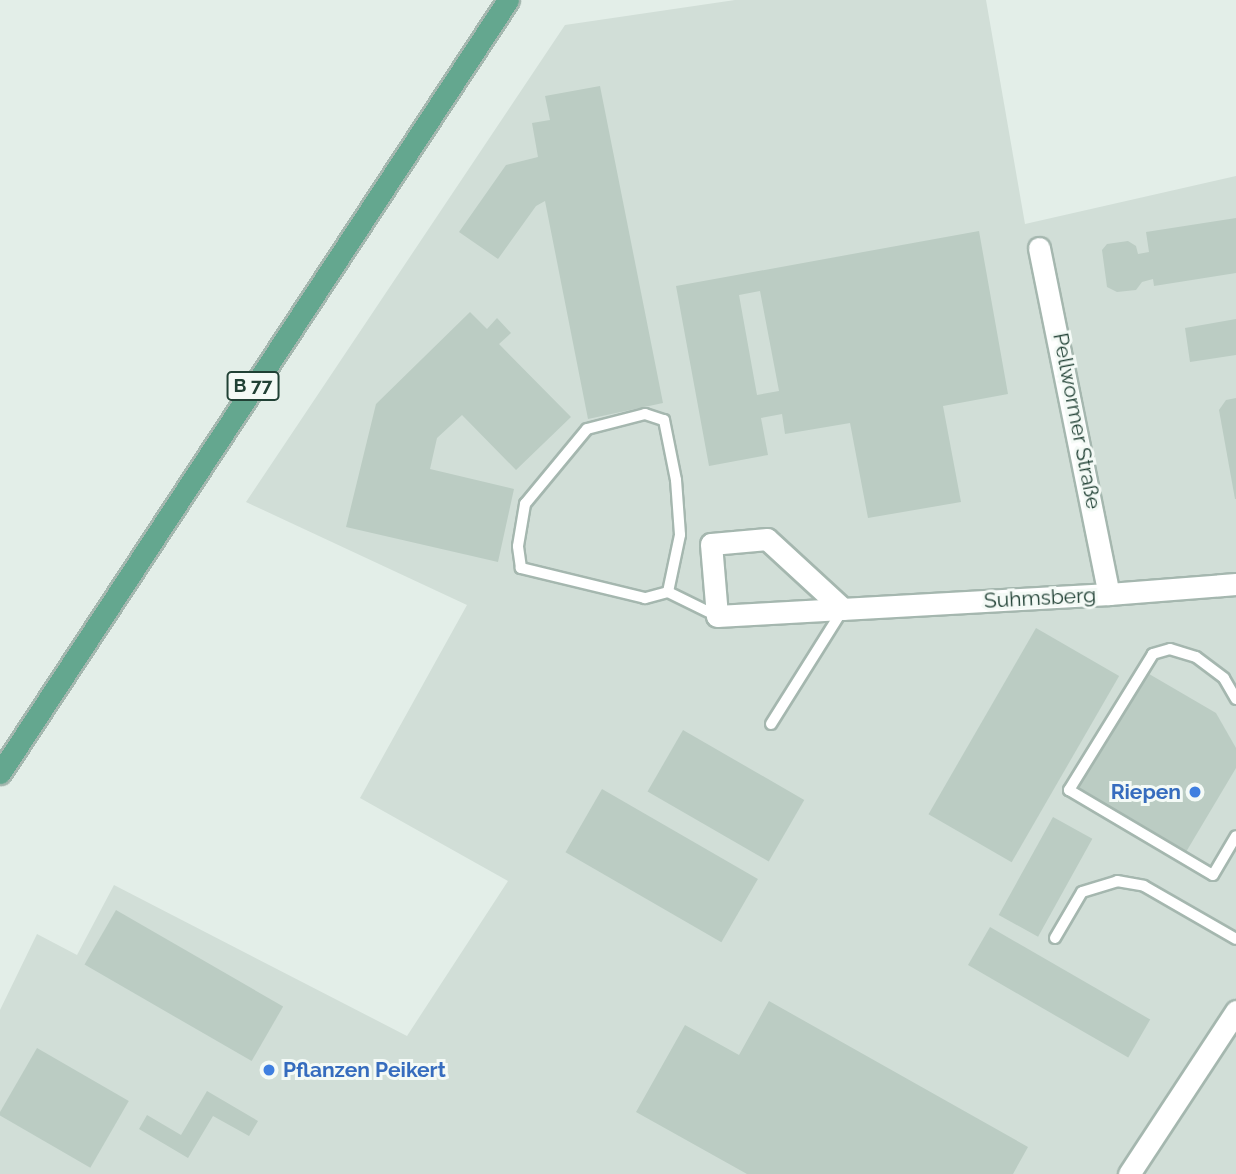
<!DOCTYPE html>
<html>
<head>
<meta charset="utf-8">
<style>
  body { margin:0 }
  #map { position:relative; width:1236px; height:1174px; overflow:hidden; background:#e3eee8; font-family:Raleway,sans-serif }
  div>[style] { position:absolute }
  .built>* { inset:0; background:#d1ded7 }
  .building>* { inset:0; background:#bbccc3; transform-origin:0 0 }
  .roads { filter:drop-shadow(2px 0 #a5b7af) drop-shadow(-2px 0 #a5b7af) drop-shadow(0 2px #a5b7af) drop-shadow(0 -2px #a5b7af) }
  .service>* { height:10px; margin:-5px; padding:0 5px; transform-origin:5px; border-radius:5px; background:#fff }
  .minor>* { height:21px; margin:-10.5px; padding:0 10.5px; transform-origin:10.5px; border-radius:10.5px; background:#fff }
  .tertiary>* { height:21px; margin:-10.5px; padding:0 10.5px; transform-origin:10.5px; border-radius:10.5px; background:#fff }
  .primary>* { height:21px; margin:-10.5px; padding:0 10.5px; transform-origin:10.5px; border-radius:10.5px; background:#64a78f }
  .dots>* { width:19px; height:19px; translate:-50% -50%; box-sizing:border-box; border:4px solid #f4faf6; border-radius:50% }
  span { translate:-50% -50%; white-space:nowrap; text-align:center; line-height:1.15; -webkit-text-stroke:6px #f4faf6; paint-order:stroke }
  .shield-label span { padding:2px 5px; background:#f4faf6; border:2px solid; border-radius:5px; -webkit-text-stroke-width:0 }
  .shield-label { font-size:19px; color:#214135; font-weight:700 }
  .street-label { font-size:21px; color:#214135 }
  .shop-label { font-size:21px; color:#366cbe; font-weight:700 }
  .right { translate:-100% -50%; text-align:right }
  .left { translate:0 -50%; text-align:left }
</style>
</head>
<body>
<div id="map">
  <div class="built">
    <div style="clip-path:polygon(735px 0,986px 0,1025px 224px,1236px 176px,1236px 1174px,0 1174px,0 1010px,37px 934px,77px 955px,114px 885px,407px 1036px,508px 881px,360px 798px,467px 605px,246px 502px,565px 25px)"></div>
  </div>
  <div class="building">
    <div style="clip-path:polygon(600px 86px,663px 403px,588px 419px,545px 201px,536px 206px,498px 259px,459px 232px,506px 165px,538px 157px,532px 123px,550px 120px,545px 96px)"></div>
    <div style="clip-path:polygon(1236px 218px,1236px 273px,1154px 286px,1153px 279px,1142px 282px,1136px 290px,1117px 292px,1107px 287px,1102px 250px,1107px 244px,1128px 241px,1136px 246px,1138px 254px,1149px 252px,1146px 232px)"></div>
    <div style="clip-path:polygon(evenodd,979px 231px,1008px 394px,943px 406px,961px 502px,868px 518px,850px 423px,785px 434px,782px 414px,761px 418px,768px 455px,709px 466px,676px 286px,979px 231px,760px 291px,779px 391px,757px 395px,739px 295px,760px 291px)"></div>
    <div style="clip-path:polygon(470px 312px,487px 329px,497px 318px,511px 333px,499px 344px,571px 417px,516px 470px,462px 415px,437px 438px,430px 469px,514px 489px,498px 562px,346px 527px,376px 404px)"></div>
    <div style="clip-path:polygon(1236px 319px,1236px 355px,1190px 362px,1185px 328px)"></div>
    <div style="clip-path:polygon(1236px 398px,1236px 499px,1235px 499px,1219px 410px,1226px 400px)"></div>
    <div style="left:1036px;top:628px;width:96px;height:215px;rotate:30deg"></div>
    <div style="clip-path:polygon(1144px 671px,1216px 713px,1236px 748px,1236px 768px,1186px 852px,1076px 787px)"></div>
    <div style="left:683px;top:730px;width:140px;height:71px;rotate:30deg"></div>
    <div style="left:602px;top:789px;width:180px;height:73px;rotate:30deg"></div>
    <div style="left:1053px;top:817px;width:45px;height:112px;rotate:29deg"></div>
    <div style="left:116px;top:910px;width:193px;height:63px;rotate:30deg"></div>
    <div style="left:990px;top:927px;width:185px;height:44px;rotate:30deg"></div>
    <div style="clip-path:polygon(769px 1001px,1028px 1147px,1013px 1174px,747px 1174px,636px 1112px,685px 1025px,739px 1055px)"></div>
    <div style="left:37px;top:1048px;width:106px;height:77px;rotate:30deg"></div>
    <div style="clip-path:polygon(207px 1091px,258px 1121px,249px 1136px,213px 1116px,188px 1158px,139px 1129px,147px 1115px,181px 1135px)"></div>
  </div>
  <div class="roads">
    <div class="service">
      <div style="left:668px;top:592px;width:24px;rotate:165deg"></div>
      <div style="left:645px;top:598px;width:128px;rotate:-166.4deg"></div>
      <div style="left:521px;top:568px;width:22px;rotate:-98deg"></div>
      <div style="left:518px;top:546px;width:43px;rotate:-80.5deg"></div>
      <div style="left:525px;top:504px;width:97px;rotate:-50.4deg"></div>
      <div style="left:587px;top:429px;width:60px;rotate:-14.5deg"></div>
      <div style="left:645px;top:414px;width:20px;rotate:18deg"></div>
      <div style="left:664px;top:420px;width:61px;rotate:78.7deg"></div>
      <div style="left:676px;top:480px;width:55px;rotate:85.8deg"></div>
      <div style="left:680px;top:535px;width:58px;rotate:101.9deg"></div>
      <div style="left:668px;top:592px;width:55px;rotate:26.1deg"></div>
      <div style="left:1236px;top:699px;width:24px;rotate:-120deg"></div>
      <div style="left:1224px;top:678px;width:35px;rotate:-143deg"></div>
      <div style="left:1196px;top:657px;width:27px;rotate:-163deg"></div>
      <div style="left:1170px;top:649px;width:18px;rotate:164deg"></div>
      <div style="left:1153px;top:654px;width:160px;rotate:121.7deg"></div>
      <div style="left:1069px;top:790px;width:167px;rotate:30.6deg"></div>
      <div style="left:1213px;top:875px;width:45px;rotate:-59.5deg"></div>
      <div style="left:771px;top:724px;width:136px;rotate:-57.9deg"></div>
      <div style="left:1055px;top:938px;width:53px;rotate:-59.6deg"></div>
      <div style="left:1082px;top:892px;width:37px;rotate:-17deg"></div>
      <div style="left:1117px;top:881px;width:27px;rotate:10deg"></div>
      <div style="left:1144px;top:886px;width:106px;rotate:29.9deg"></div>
    </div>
    <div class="minor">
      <div style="left:1039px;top:248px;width:353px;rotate:78.6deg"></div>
      <div style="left:843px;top:609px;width:103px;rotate:-137.4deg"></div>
      <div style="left:767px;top:539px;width:56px;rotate:174.9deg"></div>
      <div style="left:711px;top:544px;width:72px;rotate:85.2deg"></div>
      <div style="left:717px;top:616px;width:393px;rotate:-3.2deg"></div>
      <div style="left:1109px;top:594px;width:127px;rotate:-4.5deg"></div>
    </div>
    <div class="tertiary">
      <div style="left:1129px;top:1174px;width:195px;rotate:-56.7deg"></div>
    </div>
    <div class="primary">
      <div style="left:0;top:773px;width:925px;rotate:-56.69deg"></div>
    </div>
  </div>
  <div class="dots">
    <div style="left:1195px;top:792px;background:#3f7fe0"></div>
    <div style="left:269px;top:1070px;background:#3f7fe0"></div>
  </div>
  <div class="shield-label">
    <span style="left:253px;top:386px">B 77</span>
  </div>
  <div class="street-label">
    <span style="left:1077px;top:421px;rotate:79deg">Pellwormer Straße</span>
    <span style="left:1040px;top:598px;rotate:-3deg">Suhmsberg</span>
  </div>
  <div class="shop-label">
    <span class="right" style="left:1181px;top:792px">Riepen</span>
    <span class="left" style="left:283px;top:1070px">Pflanzen Peikert</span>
  </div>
</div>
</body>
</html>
